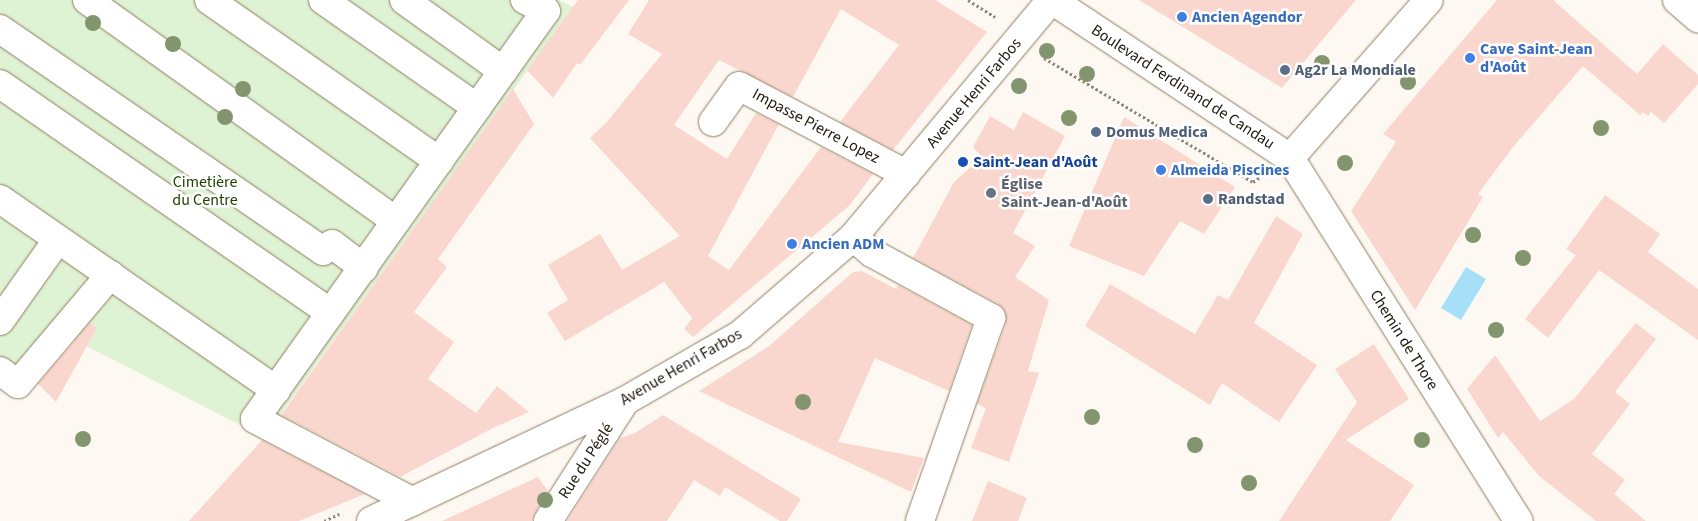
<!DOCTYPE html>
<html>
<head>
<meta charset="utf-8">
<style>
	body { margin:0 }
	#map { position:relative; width:1698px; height:521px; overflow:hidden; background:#fdf9f2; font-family:"Source Sans 3",sans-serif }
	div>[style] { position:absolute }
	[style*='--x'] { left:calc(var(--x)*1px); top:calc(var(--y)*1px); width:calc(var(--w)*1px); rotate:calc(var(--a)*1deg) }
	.green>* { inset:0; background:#def2d4 }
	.water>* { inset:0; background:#a5dff8 }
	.building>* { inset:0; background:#fad7ce }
	.path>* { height:3px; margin-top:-1.5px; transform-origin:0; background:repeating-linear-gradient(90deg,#8e887f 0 2.5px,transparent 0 5px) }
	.roads { filter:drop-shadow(0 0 1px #8f7c5f) drop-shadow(0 0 1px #8f7c5f) }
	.minor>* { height:28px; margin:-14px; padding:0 14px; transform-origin:14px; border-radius:14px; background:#fff }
	.major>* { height:28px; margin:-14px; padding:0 14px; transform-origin:14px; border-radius:14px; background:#fff }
	.trees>* { width:16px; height:16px; margin:-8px; border-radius:50%; background:#83956e }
	.dots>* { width:14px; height:14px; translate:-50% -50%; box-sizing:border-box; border:2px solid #fff; border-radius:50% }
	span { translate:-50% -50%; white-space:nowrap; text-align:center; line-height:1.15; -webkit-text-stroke:5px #fff; paint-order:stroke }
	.shop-label { font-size:16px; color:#366cbe; font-weight:700 }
	.left { translate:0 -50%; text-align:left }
	.service-label { font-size:16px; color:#4e5e75; font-weight:700 }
	.street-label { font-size:16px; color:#1f170c }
	.transit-label { font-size:16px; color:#164399; font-weight:700 }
	.park-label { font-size:16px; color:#204402 }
	.worship-label { font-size:16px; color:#5b616d; font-weight:700 }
</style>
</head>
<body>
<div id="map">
	<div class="green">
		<div style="clip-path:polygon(0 0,559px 0,573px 7px,280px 415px,325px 441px,370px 492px,73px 339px,0 381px)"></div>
	</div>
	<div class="water">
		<div style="clip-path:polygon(1466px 267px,1486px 279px,1461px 320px,1441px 308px)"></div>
	</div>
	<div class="building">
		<div style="clip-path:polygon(578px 0,629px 0,580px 65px,577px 63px,553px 98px,527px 70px)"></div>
		<div style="clip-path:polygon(649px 0,935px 0,987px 32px,893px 150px,840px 122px,899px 45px,841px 9px,793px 97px,719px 60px,674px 125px,727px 159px,756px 113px,779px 124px,708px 256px,729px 270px,821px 147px,873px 174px,850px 205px,693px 337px,684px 329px,692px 318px,664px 282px,565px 341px,547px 313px,568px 300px,548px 265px,600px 234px,622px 270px,680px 236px,590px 138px,606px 123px,662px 54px,628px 34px)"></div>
		<div style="clip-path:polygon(1139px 0,1356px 0,1282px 88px)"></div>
		<div style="clip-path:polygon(1497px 0,1553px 0,1637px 74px,1663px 44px,1698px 75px,1698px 84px,1664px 123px,1651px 112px,1648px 116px,1643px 112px,1640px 115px,1583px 66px,1513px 147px,1478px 194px,1483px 197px,1415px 310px,1351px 211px,1396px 142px,1383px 134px)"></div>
		<div style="clip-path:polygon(513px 89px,534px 124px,438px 259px,447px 267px,414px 312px,454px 342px,428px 379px,476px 413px,497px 386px,529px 412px,495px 427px,400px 477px,281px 415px)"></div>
		<div style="clip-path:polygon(1023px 112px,1065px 136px,1013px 233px,1035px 246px,1015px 277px,1049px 300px,1028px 371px,1039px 373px,1009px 462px,971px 448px,986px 408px,977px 404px,1006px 323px,1004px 310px,998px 304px,913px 258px,954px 182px,982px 157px,973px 147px,990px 116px,1014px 130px)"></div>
		<div style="clip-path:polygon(1124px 117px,1235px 187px,1204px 234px,1180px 221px,1144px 276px,1069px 246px)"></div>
		<div style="clip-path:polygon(1605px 195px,1660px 234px,1648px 252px,1698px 289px,1698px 340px,1599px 270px,1548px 338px,1525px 319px,1576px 255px,1566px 249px)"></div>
		<div style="clip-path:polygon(1276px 216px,1303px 234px,1254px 323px,1317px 365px,1279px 422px,1222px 383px,1210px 405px,1085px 326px,1110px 284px,1195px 334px,1218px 295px,1228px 300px)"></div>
		<div style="clip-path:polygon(862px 271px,896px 289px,898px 285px,972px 325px,949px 391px,875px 358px,838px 442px,924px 458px,911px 492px,699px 391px,769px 346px,853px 272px)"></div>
		<div style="clip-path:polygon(90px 323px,97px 328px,56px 402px,38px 384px)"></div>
		<div style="clip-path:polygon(1636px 323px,1656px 339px,1615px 392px,1630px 404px,1592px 454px,1625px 480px,1614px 494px,1646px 521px,1596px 521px,1539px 476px,1503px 432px,1498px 438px,1467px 389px,1495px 355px,1540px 421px,1574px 399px)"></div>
		<div style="clip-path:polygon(1374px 344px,1409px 399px,1346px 440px,1414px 485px,1390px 521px,1279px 521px,1357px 402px,1335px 369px)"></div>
		<div style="clip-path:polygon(663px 415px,801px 499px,787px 521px,780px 521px,725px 487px,720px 496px,694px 480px,667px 521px,567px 521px,620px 438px,635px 433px)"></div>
		<div style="clip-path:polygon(262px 440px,365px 494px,299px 521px,189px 521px)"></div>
		<div style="clip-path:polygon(538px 477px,548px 491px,535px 513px,532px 521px,442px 521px)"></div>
		<div style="clip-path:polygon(988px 481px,1027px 498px,1018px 521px,972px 521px)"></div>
	</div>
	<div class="path">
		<div style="--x:968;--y:0;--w:32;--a:32"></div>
		<div style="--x:1044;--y:58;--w:243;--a:30.7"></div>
		<div style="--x:1253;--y:182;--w:9;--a:-36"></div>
		<div style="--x:324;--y:521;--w:17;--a:-25"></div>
	</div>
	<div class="roads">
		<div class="minor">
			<div style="--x:87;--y:0;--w:380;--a:35.6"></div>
			<div style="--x:396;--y:221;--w:243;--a:125.5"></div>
			<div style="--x:255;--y:419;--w:178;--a:27.7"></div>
			<div style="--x:209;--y:0;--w:281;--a:35"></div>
			<div style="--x:323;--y:0;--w:188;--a:35"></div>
			<div style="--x:404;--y:0;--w:122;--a:35.6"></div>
			<div style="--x:1052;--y:0;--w:286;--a:33.6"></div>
			<div style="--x:1290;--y:158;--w:429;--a:57.8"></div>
			<div style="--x:1677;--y:0;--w:28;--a:41"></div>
			<div style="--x:0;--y:29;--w:392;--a:34.5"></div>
			<div style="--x:323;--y:251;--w:11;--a:-38"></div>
			<div style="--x:332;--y:244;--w:40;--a:37"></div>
			<div style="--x:0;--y:84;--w:402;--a:34.7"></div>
			<div style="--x:713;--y:122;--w:44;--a:-54.2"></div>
			<div style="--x:739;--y:86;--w:189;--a:27.8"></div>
			<div style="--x:1290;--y:158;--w:210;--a:-48.7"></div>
			<div style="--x:0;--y:199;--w:336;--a:34.7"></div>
			<div style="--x:396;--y:221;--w:258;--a:-54.5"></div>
			<div style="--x:546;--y:11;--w:24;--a:-152"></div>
			<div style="--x:853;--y:237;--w:25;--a:40"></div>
			<div style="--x:872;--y:253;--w:136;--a:28.6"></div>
			<div style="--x:991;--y:318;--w:215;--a:109.3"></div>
			<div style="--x:0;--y:321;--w:100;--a:-54.7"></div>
			<div style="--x:0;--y:371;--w:22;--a:36"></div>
			<div style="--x:18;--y:384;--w:143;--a:-49.8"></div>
			<div style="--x:548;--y:521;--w:143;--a:-57.3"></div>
		</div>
		<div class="major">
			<div style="--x:371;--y:521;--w:281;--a:-25.3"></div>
			<div style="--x:625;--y:401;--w:133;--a:-29.9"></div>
			<div style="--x:740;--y:335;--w:150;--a:-40.9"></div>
			<div style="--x:853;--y:237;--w:309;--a:-50.1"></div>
		</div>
	</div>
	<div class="trees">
		<div style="left:93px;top:23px"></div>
		<div style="left:173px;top:44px"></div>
		<div style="left:1047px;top:51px"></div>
		<div style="left:1322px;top:63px"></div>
		<div style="left:1087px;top:74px"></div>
		<div style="left:1408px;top:82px"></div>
		<div style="left:1019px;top:86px"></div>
		<div style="left:243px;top:89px"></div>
		<div style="left:225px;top:117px"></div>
		<div style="left:1069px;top:118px"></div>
		<div style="left:1601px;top:128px"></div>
		<div style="left:1345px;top:163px"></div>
		<div style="left:1473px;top:235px"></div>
		<div style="left:1523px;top:258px"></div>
		<div style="left:1496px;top:330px"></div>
		<div style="left:803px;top:402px"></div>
		<div style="left:1092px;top:417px"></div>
		<div style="left:83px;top:439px"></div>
		<div style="left:1422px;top:440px"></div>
		<div style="left:1195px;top:445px"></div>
		<div style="left:1249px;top:483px"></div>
		<div style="left:545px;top:500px"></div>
	</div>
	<div class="dots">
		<div style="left:1182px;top:17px;background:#3f7fe0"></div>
		<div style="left:1470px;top:58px;background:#3f7fe0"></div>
		<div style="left:1285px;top:70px;background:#5c6f8a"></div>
		<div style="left:1096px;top:132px;background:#5c6f8a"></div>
		<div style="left:963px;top:162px;background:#1a4fb4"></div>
		<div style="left:1161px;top:170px;background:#3f7fe0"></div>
		<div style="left:991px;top:193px;background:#6b7280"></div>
		<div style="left:1208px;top:199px;background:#5c6f8a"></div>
		<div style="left:792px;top:244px;background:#3f7fe0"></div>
	</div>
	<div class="shop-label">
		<span class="left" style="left:1192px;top:17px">Ancien Agendor</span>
		<span class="left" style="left:1480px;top:58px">Cave Saint-Jean<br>d'Août</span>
		<span class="left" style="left:1171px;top:170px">Almeida Piscines</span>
		<span class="left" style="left:802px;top:244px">Ancien ADM</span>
	</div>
	<div class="service-label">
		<span class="left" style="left:1295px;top:70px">Ag2r La Mondiale</span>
		<span class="left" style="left:1106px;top:132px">Domus Medica</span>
		<span class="left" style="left:1218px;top:199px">Randstad</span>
	</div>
	<div class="street-label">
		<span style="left:1183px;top:87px;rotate:33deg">Boulevard Ferdinand de Candau</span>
		<span style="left:974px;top:93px;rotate:-50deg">Avenue Henri Farbos</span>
		<span style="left:816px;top:126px;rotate:28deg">Impasse Pierre Lopez</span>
		<span style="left:1404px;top:340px;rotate:58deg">Chemin de Thore</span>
		<span style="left:681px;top:367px;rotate:-30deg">Avenue Henri Farbos</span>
		<span style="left:586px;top:461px;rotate:-57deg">Rue du Péglé</span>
	</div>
	<div class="transit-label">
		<span class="left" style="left:973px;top:162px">Saint-Jean d'Août</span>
	</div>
	<div class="park-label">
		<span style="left:205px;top:191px">Cimetière<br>du Centre</span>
	</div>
	<div class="worship-label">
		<span class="left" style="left:1001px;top:193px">Église<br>Saint-Jean-d'Août</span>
	</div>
</div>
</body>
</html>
